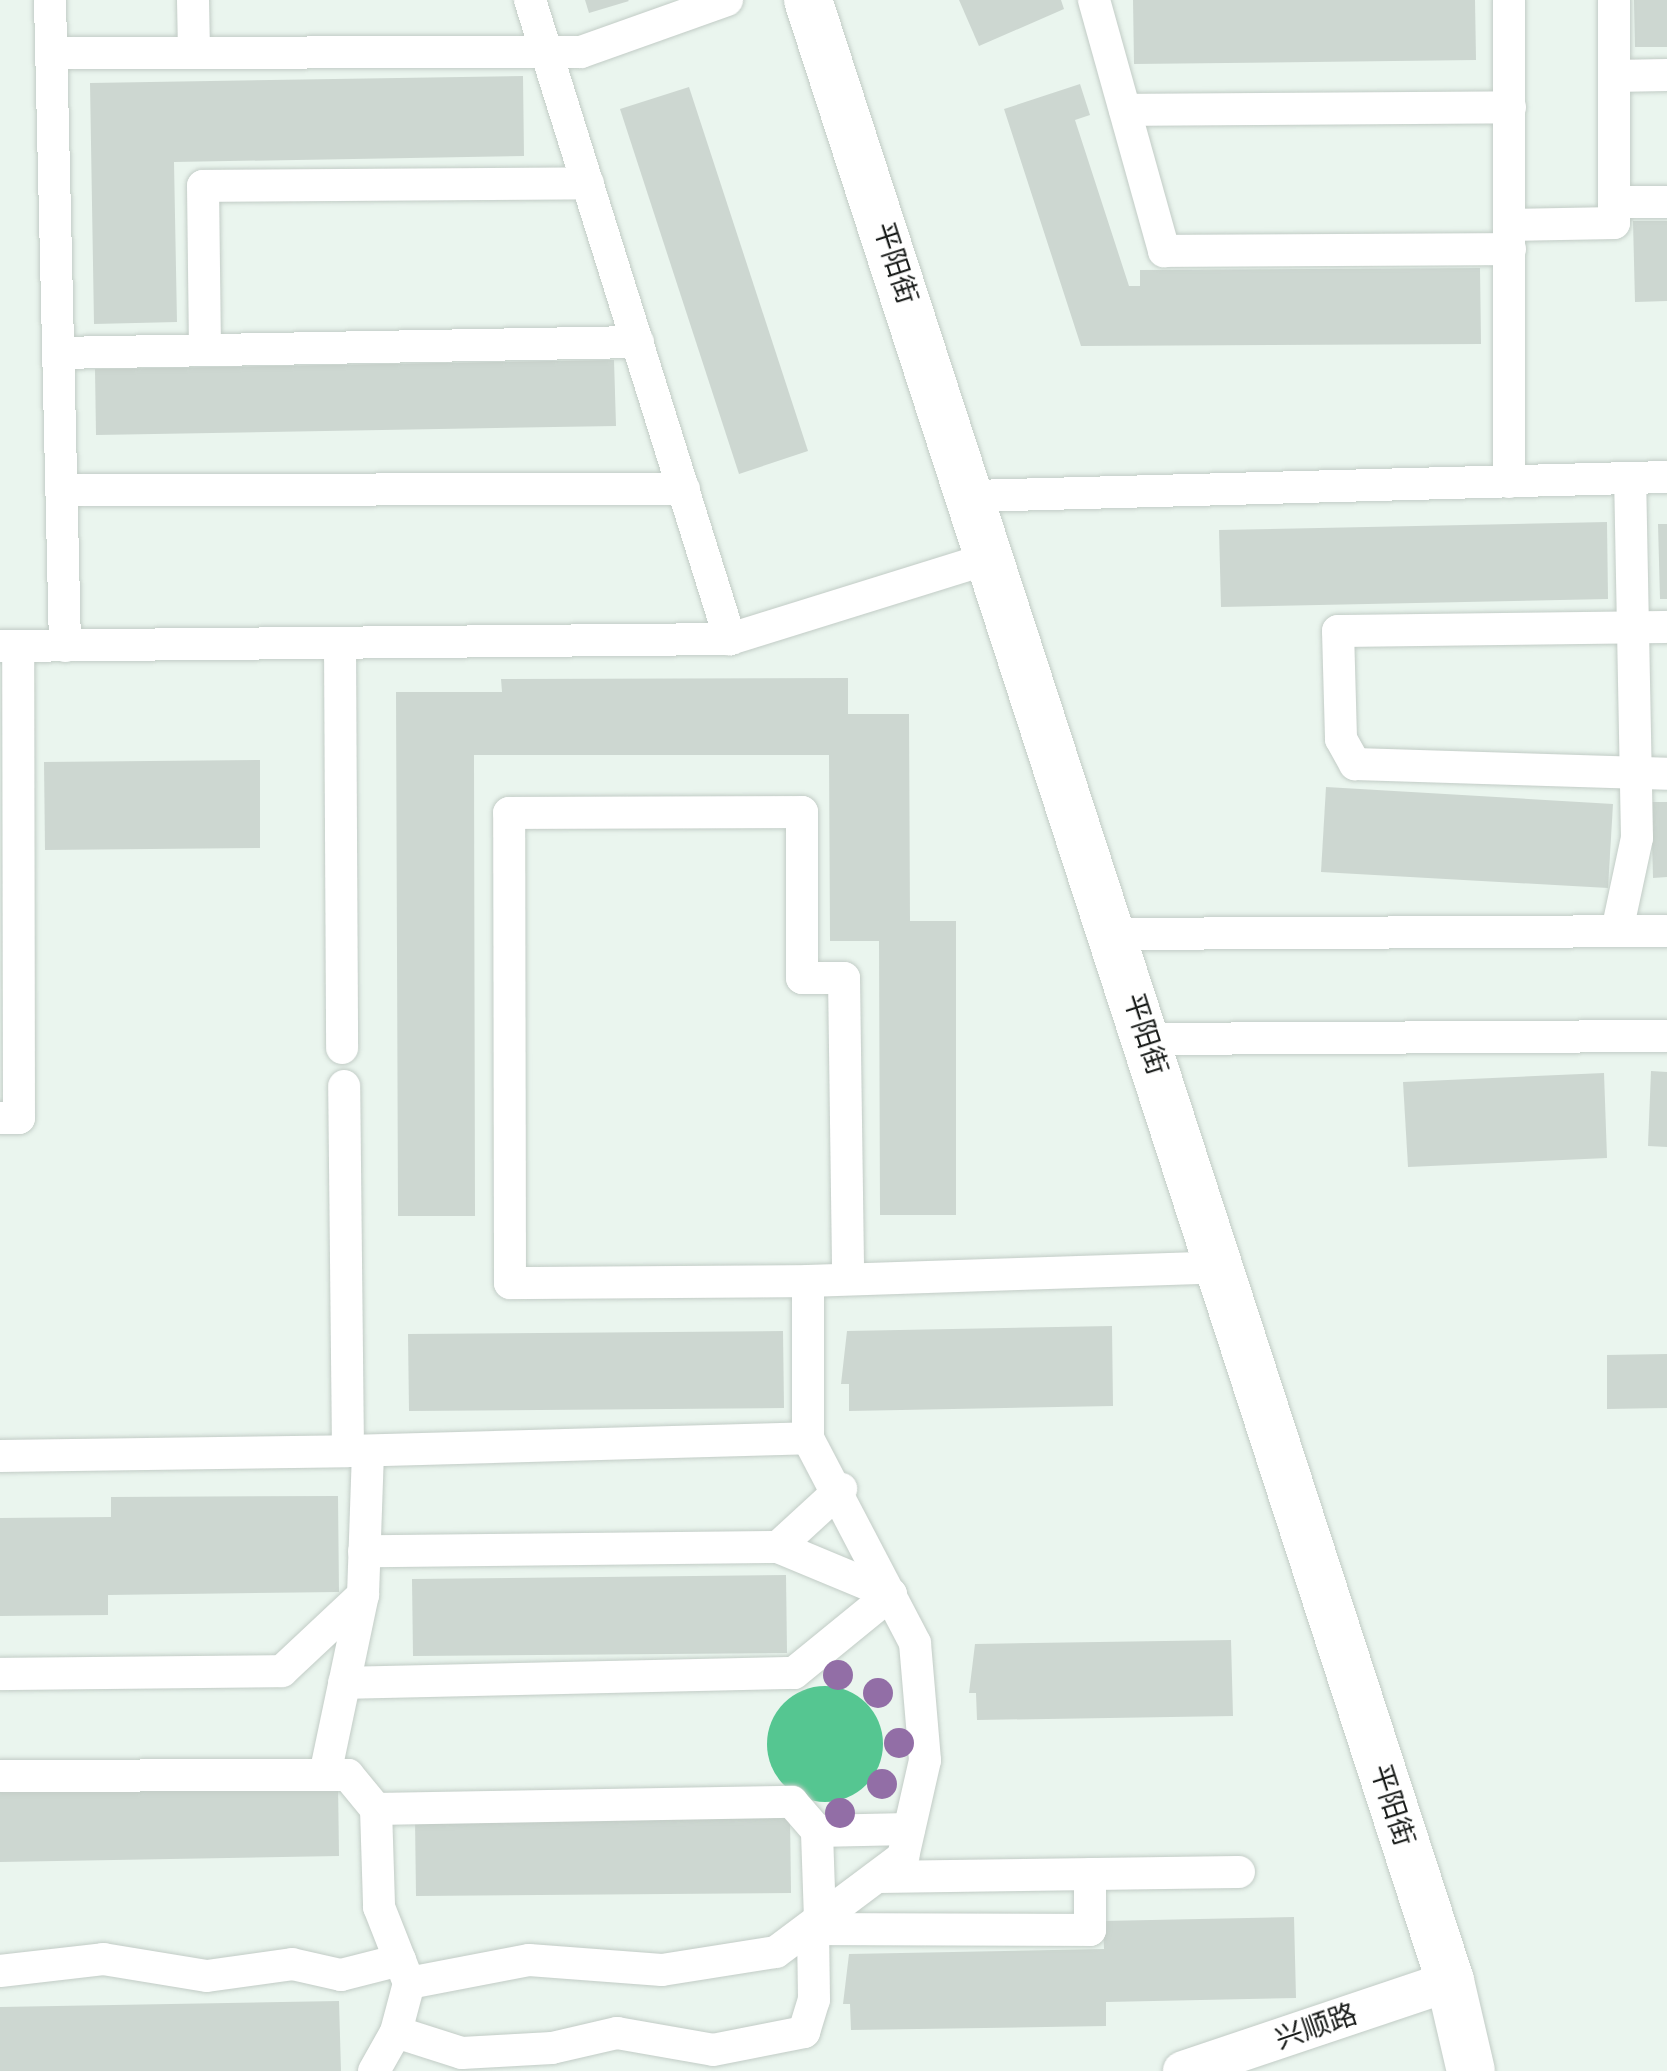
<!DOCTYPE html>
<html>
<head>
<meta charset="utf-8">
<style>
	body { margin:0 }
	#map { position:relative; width:1667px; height:2071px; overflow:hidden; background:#eaf5ee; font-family:Ubuntu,"Noto Sans SC",sans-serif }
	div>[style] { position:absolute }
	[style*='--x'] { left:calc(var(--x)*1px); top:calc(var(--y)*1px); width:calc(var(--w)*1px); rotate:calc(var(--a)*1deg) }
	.water>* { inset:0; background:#55c691 }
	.round { border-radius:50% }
	.building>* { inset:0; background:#cdd7d1 }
	.roads { filter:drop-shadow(0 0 2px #c2ccc6) drop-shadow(0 0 2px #c2ccc6) }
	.minor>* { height:32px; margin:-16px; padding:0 16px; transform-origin:16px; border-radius:16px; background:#fff }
	.tertiary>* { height:40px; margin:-20px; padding:0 20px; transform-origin:20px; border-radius:20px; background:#fff }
	.secondary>* { height:48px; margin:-24px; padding:0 24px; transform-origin:24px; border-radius:24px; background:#fff }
	.trees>* { width:30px; height:30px; margin:-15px; border-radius:50%; background:#926ea6 }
	span { translate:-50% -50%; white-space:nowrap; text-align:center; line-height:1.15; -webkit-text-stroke:8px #fff; paint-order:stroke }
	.street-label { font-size:28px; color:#191c1a }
</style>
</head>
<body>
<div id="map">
	<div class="water">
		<div class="round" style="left:767px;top:1686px;width:116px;height:116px"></div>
	</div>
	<div class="building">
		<div style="clip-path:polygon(585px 0,628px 0,629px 1px,589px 13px)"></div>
		<div style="clip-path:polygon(959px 0,1061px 0,1064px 9px,979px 46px)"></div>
		<div style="clip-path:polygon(1133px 0,1475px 0,1476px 60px,1134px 64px)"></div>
		<div style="clip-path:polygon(1634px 0,1667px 0,1667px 47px,1635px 47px)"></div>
		<div style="clip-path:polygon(523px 76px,524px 156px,174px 162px,177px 322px,94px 324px,90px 83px)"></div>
		<div style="clip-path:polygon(1080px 84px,1090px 115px,1075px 120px,1129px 286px,1140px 286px,1140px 270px,1480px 268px,1481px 344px,1081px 346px,1004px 109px)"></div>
		<div style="clip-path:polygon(689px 87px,808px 451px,739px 474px,620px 109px)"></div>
		<div style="clip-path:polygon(1633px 221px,1667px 221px,1667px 301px,1635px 302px)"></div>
		<div style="clip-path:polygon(614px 360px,616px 426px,96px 435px,95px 369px)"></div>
		<div style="clip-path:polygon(1607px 522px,1608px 599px,1221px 607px,1219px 530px)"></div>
		<div style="clip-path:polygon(1658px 524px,1667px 524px,1667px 599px,1660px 599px)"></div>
		<div style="clip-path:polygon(848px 678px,848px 714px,909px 714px,910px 921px,956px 921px,956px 1215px,880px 1215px,879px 941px,830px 941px,829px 755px,474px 755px,475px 1216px,398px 1216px,396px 692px,502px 692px,501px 679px)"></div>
		<div style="clip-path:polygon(260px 760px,260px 848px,45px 850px,44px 762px)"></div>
		<div style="clip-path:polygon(1326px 787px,1613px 804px,1608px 888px,1321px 872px)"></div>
		<div style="clip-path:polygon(1651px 802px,1667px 802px,1667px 877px,1653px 878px)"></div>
		<div style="clip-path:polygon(1651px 1071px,1667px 1072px,1667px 1147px,1648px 1146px)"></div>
		<div style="clip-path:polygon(1604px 1073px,1607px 1158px,1408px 1167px,1403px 1082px)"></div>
		<div style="clip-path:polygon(1112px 1326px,1113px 1406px,849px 1411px,849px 1384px,841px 1384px,847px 1331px)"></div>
		<div style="clip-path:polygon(783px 1331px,784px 1408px,409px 1411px,408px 1334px)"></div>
		<div style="clip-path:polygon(1667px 1354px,1667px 1408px,1607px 1409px,1607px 1355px)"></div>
		<div style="clip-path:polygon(338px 1496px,339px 1592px,108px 1595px,108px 1615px,0 1616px,0 1518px,111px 1517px,111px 1497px)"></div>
		<div style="clip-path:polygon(786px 1575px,787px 1653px,413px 1656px,412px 1579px)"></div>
		<div style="clip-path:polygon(1231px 1640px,1233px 1716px,977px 1720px,976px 1693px,969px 1693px,975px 1644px)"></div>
		<div style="clip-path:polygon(338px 1782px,339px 1856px,0 1862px,0 1788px)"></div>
		<div style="clip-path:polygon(790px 1816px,791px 1893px,416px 1896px,415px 1819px)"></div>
		<div style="clip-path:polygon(1294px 1917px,1296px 1998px,1106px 2002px,1106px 2026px,851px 2030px,850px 2004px,843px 2004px,849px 1954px,1104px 1949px,1103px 1921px)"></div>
		<div style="clip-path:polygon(339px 2001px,341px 2071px,0 2071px,0 2007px)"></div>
	</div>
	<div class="roads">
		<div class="minor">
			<div style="--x:50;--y:0;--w:646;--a:88.67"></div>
			<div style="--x:193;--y:0;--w:52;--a:88.9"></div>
			<div style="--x:530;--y:0;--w:670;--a:72.62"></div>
			<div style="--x:1094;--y:0;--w:261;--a:74.4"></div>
			<div style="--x:1164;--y:251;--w:346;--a:-0.3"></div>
			<div style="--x:51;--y:53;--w:530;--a:-0.11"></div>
			<div style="--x:581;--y:52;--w:155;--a:-19.6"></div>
			<div style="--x:1614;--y:76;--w:53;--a:-1.1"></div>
			<div style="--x:1125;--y:110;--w:385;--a:-0.4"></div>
			<div style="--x:1614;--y:202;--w:53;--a:0"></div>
			<div style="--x:1510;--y:225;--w:104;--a:-1.1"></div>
			<div style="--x:1614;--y:223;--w:223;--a:-90"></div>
			<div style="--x:205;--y:350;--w:164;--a:-90.7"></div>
			<div style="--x:203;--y:186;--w:385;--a:-0.4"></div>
			<div style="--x:58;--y:353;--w:580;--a:-1.09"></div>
			<div style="--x:1509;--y:482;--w:482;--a:-90"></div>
			<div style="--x:61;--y:490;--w:623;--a:-0.09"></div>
			<div style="--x:973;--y:496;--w:694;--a:-1.57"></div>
			<div style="--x:1667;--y:627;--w:329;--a:179.3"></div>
			<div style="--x:1338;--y:631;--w:108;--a:88.4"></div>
			<div style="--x:1341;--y:739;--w:29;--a:61"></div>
			<div style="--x:1355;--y:764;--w:312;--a:1.8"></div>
			<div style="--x:340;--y:643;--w:405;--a:89.7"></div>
			<div style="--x:0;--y:646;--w:730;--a:-0.55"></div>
			<div style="--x:730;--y:639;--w:275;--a:-17.3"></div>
			<div style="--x:1617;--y:931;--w:95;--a:-77.9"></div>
			<div style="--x:1637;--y:838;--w:360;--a:-91.1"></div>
			<div style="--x:1113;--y:934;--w:554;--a:-0.31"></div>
			<div style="--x:1147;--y:1039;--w:520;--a:-0.33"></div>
			<div style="--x:0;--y:1118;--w:19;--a:0"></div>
			<div style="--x:19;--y:1118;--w:472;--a:-90.1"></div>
			<div style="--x:808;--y:1281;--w:298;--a:179.6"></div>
			<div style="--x:510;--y:1283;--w:470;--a:-90.1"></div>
			<div style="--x:509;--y:813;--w:293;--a:-0.2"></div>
			<div style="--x:802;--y:812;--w:166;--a:90"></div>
			<div style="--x:802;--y:978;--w:42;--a:0"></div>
			<div style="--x:844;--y:978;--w:300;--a:89.2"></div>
			<div style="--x:348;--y:1451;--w:460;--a:-1.6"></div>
			<div style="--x:0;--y:1456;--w:348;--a:-0.8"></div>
			<div style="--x:348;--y:1451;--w:365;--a:-90.6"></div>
			<div style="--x:778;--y:1547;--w:86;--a:-42.6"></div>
			<div style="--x:0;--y:1674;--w:282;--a:-0.6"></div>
			<div style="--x:282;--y:1671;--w:111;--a:-43.2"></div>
			<div style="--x:363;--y:1595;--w:144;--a:-88"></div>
			<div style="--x:344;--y:1683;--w:450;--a:-1.3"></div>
			<div style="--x:794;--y:1673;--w:125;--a:-39.2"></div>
			<div style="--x:891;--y:1594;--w:122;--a:-157.4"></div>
			<div style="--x:778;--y:1547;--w:414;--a:179.4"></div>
			<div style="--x:326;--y:1770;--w:179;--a:-78.1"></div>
			<div style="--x:0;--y:1776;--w:348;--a:-0.2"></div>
			<div style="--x:348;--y:1775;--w:44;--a:50.5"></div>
			<div style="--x:376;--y:1809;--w:98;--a:88.2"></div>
			<div style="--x:379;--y:1907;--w:82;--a:68.5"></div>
			<div style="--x:409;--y:1983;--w:122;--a:-10.9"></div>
			<div style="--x:529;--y:1960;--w:133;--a:4.3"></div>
			<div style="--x:662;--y:1970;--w:115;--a:-9"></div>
			<div style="--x:776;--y:1952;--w:159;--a:-36.8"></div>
			<div style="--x:903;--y:1857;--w:99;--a:-77.2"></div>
			<div style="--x:925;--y:1760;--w:117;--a:-94.9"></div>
			<div style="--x:915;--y:1643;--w:231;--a:-117.6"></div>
			<div style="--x:808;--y:1438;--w:157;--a:-90"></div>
			<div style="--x:808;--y:1281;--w:413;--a:-1.9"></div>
			<div style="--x:376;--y:1809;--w:416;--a:-1"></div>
			<div style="--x:792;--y:1802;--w:38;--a:49"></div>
			<div style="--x:877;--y:1877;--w:362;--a:-0.8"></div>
			<div style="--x:820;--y:1919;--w:88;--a:-92"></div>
			<div style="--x:817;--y:1831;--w:92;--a:-1.2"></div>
			<div style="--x:0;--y:1971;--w:104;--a:-6.6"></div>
			<div style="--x:103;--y:1959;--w:105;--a:9.3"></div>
			<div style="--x:207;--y:1976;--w:86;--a:-8"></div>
			<div style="--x:292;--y:1964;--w:50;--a:12.7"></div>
			<div style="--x:341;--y:1975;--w:61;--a:-14.3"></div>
			<div style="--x:409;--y:1983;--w:51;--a:104.9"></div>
			<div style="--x:396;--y:2032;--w:69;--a:17.7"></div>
			<div style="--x:462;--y:2053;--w:90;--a:-3.2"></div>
			<div style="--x:552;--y:2048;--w:67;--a:-13"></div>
			<div style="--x:617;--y:2033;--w:97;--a:10"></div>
			<div style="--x:713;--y:2050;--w:93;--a:-11.2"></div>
			<div style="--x:804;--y:2032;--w:34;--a:-73"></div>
			<div style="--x:814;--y:2000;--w:71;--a:-90.8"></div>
			<div style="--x:813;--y:1929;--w:277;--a:0.2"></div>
			<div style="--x:1090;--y:1930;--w:56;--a:-90"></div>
			<div style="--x:374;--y:2071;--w:45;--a:-60.6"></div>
		</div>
		<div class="tertiary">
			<div style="--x:1183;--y:2071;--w:282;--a:-18.6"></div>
		</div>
		<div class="secondary">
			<div style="--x:808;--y:0;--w:2082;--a:72.04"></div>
			<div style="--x:1450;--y:1981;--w:92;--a:76.9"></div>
		</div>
	</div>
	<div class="trees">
		<div style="left:838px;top:1675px"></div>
		<div style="left:878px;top:1693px"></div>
		<div style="left:899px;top:1743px"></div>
		<div style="left:882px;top:1784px"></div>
		<div style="left:840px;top:1813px"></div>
	</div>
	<div class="street-label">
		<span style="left:896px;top:263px;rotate:72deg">平阳街</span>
		<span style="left:1146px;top:1034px;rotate:72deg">平阳街</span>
		<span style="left:1393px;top:1805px;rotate:72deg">平阳街</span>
		<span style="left:1316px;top:2026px;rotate:-19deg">兴顺路</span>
	</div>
</div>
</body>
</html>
